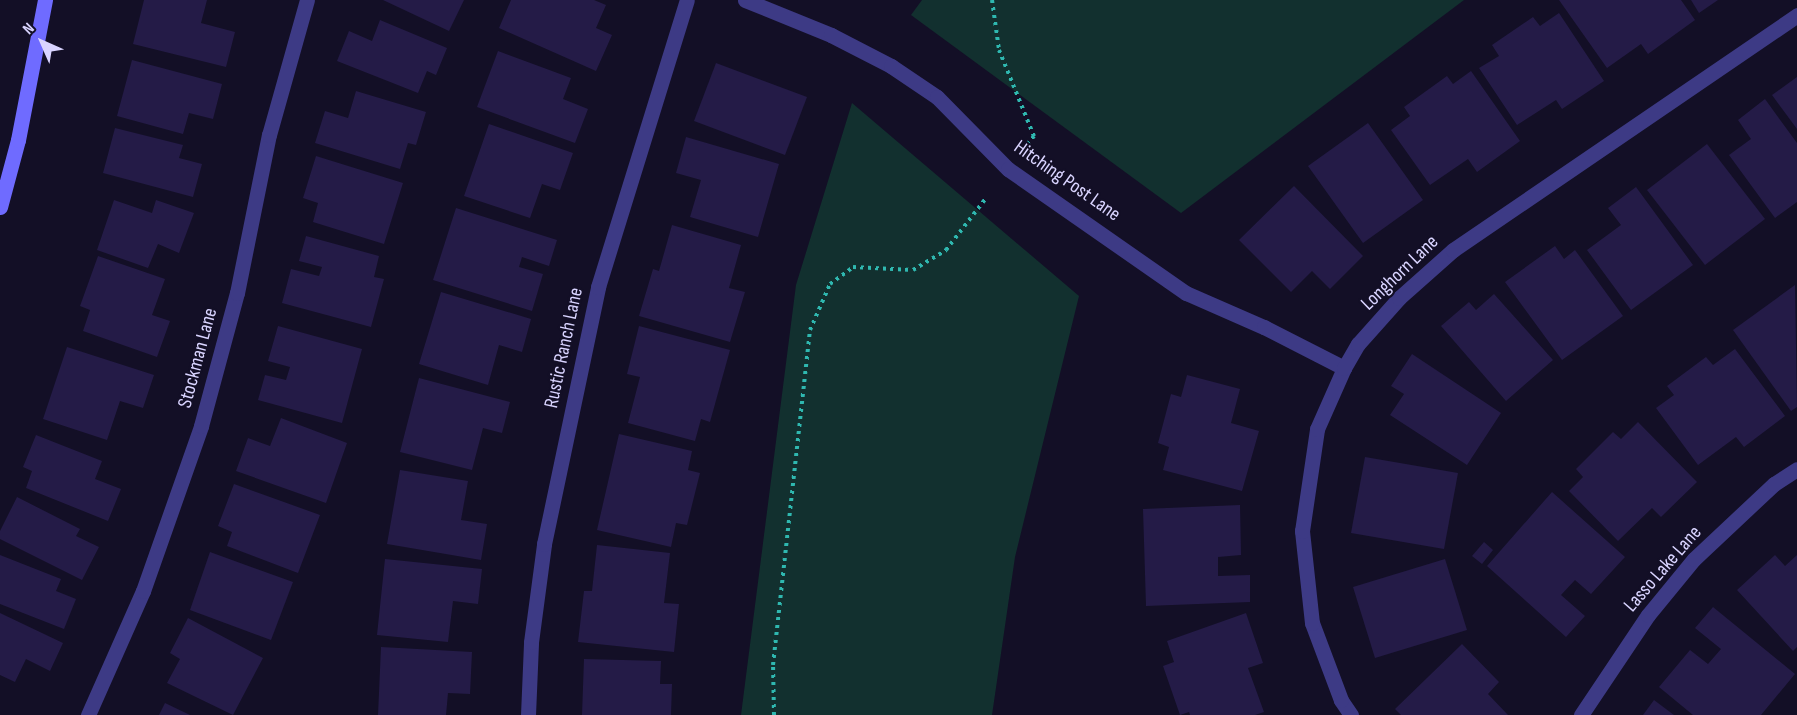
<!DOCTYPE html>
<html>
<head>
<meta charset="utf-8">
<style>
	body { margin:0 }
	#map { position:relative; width:1797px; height:715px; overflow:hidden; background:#130f26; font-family:"Sofia Sans Condensed",sans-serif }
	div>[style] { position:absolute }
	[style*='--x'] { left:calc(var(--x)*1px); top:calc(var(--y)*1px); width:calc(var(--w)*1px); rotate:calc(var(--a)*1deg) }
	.green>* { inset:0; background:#12302f }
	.building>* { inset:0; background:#241b47 }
	.path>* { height:4px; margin-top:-2px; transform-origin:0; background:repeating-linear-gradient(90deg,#2fb8b0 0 3px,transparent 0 7.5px) }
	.minor>* { height:15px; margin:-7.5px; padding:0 7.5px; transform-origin:7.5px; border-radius:7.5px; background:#3d3a85 }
	.secondary>* { height:15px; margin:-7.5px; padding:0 7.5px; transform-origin:7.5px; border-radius:7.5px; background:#6f6bff }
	span { translate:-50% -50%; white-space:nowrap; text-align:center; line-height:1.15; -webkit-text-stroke:4.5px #130f26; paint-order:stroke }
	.street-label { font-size:20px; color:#d9d4ff }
	.north { position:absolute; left:12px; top:12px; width:60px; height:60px; -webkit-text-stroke:4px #130f26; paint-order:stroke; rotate:315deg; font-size:16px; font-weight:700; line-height:24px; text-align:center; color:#d9d4ff }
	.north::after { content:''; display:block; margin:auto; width:21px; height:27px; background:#d9d4ff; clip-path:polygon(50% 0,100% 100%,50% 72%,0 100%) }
</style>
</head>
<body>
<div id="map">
	<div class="green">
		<div style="clip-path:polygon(922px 0,1464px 0,1181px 213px,911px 15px)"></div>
		<div style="clip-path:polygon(852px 103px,1079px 296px,1015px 557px,992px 715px,741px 715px,796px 285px)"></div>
	</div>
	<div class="building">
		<div style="clip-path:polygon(144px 0,207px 0,201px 23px,235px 32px,226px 67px,133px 44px)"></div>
		<div style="clip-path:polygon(383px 0,464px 0,449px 31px)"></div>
		<div style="clip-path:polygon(511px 0,594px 0,606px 5px,596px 28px,612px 35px,596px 71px,499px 28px)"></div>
		<div style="clip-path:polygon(1559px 0,1681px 0,1695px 20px,1648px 54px,1641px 44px,1607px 68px)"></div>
		<div style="clip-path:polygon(1691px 0,1718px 0,1699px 13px)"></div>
		<div style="clip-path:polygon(1559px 13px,1604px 81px,1562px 109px,1556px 100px,1517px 125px,1479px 68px,1499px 56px,1492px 45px,1533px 17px,1540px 26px)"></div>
		<div style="clip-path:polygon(380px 20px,447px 48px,436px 75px,427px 71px,418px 93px,337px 61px,349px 31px,372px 41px)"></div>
		<div style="clip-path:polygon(498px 51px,571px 78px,563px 99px,588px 109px,575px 143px,477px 107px)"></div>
		<div style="clip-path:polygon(132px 60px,222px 84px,213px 119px,189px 113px,183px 134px,117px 116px)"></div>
		<div style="clip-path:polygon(716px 63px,807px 97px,785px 155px,694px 121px)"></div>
		<div style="clip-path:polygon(1471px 71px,1520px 141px,1477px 172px,1468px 159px,1430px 185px,1391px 130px,1410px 116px,1404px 107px,1447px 76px,1453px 84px)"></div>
		<div style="clip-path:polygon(1797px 77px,1797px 129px,1772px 95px)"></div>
		<div style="clip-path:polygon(356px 91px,426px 112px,416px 145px,408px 143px,400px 169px,315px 143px,325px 111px,348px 118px)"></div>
		<div style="clip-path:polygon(1765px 99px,1797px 143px,1797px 202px,1775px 218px,1729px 155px,1751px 139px,1738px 120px)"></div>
		<div style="clip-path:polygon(1368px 123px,1423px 200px,1363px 243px,1308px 166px)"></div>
		<div style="clip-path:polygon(489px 124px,573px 153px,560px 190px,542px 184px,530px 218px,464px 196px)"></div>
		<div style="clip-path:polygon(115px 128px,183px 145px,179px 158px,202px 164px,193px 197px,103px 173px)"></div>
		<div style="clip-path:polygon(686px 137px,779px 164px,758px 237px,690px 217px,701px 180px,676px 173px)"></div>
		<div style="clip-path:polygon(1707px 144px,1765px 219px,1705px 265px,1647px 190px)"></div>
		<div style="clip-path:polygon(316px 156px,403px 183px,384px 244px,313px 222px,318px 203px,303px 198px)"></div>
		<div style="clip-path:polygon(1294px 186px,1363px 256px,1330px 289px,1312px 271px,1291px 292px,1239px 240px)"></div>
		<div style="clip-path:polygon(1636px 187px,1693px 265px,1631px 310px,1587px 250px,1621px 225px,1608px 208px)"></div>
		<div style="clip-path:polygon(114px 200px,152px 213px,156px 200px,194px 213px,179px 253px,158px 244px,148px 268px,97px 250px)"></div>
		<div style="clip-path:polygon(456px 208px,557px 240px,549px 266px,522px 257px,519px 267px,543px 274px,532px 311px,433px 280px)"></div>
		<div style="clip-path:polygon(672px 225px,741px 245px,729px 288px,745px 292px,730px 342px,639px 316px,653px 269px,659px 271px)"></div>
		<div style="clip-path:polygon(306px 236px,379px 256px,374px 277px,384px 279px,371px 327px,282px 303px,291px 269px,319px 276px,322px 267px,299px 261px)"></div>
		<div style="clip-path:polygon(1555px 246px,1564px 259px,1575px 250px,1623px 316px,1562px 360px,1505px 282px)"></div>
		<div style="clip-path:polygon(98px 256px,165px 279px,152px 315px,170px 321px,157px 357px,83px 331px,90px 310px,80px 306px)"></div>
		<div style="clip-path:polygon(1795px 285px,1797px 407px,1791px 411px,1733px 330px)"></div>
		<div style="clip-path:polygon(441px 292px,531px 319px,522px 352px,499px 345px,488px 385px,419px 364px)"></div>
		<div style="clip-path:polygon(1494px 294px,1553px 360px,1506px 401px,1441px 326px,1469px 302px,1476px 310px)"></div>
		<div style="clip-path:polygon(278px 326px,362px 349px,342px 423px,258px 400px,265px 375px,286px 380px,290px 367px,268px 361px)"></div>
		<div style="clip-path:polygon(639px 326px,730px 350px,710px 422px,701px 419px,695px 441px,628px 423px,640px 377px,627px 374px)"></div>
		<div style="clip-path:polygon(67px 347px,154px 375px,143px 408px,120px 401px,107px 440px,43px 419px)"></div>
		<div style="clip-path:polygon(1735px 349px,1785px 416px,1744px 447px,1736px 437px,1698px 465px,1656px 408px,1674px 395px,1667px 386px,1706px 357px,1713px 365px)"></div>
		<div style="clip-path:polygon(1412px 354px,1501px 413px,1467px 465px,1390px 415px,1404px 394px,1391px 386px)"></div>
		<div style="clip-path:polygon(1187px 375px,1240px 389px,1231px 423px,1259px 431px,1242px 491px,1163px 470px,1169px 447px,1158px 443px,1171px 394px,1181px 397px)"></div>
		<div style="clip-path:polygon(419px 378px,510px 402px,502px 433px,483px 428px,472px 470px,400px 452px)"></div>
		<div style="clip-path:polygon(281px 418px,347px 443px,326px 503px,236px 471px,248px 438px,270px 446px)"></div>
		<div style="clip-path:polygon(1638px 422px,1697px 482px,1661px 517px,1652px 508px,1618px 541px,1569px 491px,1583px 477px,1576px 469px,1613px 432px,1621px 439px)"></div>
		<div style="clip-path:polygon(619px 434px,692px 451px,688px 470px,700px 473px,687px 525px,676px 523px,671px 547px,597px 530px)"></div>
		<div style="clip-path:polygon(36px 435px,102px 461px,95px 479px,121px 489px,108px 521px,26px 488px,32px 471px,23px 467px)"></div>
		<div style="clip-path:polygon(1365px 457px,1458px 473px,1444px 549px,1351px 533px)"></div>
		<div style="clip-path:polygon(400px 470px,468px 481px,461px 520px,487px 524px,481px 560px,387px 544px)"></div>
		<div style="clip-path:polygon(234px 484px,320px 515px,298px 573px,227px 546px,232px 532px,218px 526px)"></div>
		<div style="clip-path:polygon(1552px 492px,1625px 557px,1591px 594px,1575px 580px,1561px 595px,1585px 616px,1566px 637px,1487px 566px)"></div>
		<div style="clip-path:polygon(17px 497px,80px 529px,76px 536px,99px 547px,82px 580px,0 539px,0 531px)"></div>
		<div style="clip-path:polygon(1240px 505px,1241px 555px,1218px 557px,1218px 576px,1250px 575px,1250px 602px,1146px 606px,1143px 509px)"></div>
		<div style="clip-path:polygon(1484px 542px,1493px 550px,1482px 564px,1472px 556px)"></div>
		<div style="clip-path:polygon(597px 545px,670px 553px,664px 603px,679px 604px,674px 652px,578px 642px,584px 591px,592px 591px)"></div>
		<div style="clip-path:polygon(210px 552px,293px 582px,271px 640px,190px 610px)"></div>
		<div style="clip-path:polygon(0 555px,61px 579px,56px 591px,76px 599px,64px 629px,0 604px)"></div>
		<div style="clip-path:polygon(1775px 555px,1785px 566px,1797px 555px,1797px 647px,1793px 651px,1737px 590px)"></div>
		<div style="clip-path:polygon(385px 559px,482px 569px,478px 604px,453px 601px,448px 642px,377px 635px)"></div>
		<div style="clip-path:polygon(1445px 559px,1467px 630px,1375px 658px,1353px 587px)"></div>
		<div style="clip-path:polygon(1713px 607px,1795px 674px,1761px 715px,1693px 715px,1659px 687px,1690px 650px,1708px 664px,1721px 649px,1695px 628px)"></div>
		<div style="clip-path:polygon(0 613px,63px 643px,50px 671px,26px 659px,15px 682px,0 675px)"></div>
		<div style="clip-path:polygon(1246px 613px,1263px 663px,1248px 668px,1264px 712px,1255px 715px,1190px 715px,1189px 712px,1180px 715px,1163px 666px,1174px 662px,1167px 641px)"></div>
		<div style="clip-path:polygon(188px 618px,263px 658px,233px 715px,167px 683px,180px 659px,170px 653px)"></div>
		<div style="clip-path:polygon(1462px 644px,1499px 682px,1488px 694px,1508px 715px,1401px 715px,1395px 709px)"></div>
		<div style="clip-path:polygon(381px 647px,472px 652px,470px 694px,448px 693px,446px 715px,378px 715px)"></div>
		<div style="clip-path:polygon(584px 659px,661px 661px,660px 684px,672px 684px,671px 715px,582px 715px)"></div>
		<div style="clip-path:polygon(1654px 700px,1674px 715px,1643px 715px)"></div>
		<div style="clip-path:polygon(165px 703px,190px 715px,159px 715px)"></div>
	</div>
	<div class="path">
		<div style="--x:992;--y:0;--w:50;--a:82"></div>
		<div style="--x:999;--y:50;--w:93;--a:67.9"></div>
		<div style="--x:1034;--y:136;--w:19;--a:129"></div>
		<div style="--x:774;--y:715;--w:50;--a:-91.1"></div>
		<div style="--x:773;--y:665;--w:337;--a:-83.7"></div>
		<div style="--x:810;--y:330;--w:50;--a:-66.5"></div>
		<div style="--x:830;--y:284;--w:29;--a:-36"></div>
		<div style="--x:853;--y:267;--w:60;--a:2.9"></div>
		<div style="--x:913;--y:270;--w:39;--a:-31"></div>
		<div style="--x:946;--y:250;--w:66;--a:-52.4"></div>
	</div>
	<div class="minor">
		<div style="--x:745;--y:0;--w:93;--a:22.1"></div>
		<div style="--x:831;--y:35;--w:68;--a:27.3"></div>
		<div style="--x:891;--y:66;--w:55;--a:34"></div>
		<div style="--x:937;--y:97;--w:101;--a:45.4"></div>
		<div style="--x:1008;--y:169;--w:217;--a:34.9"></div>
		<div style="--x:1186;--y:293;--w:85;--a:23.6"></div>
		<div style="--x:1264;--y:327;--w:90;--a:27.1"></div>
		<div style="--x:88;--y:715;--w:136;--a:-66.1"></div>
		<div style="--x:143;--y:591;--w:175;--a:-70.6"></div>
		<div style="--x:201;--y:426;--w:138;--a:-74.9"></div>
		<div style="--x:237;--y:293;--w:161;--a:-78.6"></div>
		<div style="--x:269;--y:135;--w:140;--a:-74.3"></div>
		<div style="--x:528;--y:715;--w:73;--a:-87.6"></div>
		<div style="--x:531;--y:642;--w:99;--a:-82.4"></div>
		<div style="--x:544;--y:544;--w:263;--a:-78.1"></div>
		<div style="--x:598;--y:287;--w:300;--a:-72.8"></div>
		<div style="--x:1351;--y:715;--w:18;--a:-124"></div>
		<div style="--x:1341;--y:700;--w:82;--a:-110.6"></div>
		<div style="--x:1312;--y:623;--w:93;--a:-96.2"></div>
		<div style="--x:1302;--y:531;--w:103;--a:-81.6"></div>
		<div style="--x:1317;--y:429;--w:67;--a:-66.1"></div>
		<div style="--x:1344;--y:368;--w:28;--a:-60"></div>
		<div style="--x:1358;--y:344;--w:62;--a:-48.3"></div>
		<div style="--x:1399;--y:298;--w:72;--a:-41.6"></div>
		<div style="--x:1453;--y:250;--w:417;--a:-34.3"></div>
		<div style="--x:1581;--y:715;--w:120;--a:-56.2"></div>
		<div style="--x:1648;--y:615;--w:72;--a:-50.6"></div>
		<div style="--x:1694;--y:559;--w:110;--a:-43.2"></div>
		<div style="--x:1774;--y:484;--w:27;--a:-33"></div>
	</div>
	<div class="secondary">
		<div style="--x:0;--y:207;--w:69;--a:-75"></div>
		<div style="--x:18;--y:140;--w:143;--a:-79.1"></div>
	</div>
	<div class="street-label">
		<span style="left:1067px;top:181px;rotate:35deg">Hitching Post Lane</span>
		<span style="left:1400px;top:273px;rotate:-44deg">Longhorn Lane</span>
		<span style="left:564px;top:348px;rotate:-78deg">Rustic Ranch Lane</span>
		<span style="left:198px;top:358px;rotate:-75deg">Stockman Lane</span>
		<span style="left:1663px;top:569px;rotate:-49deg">Lasso Lake Lane</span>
	</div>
	<div class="north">N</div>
</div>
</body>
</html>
